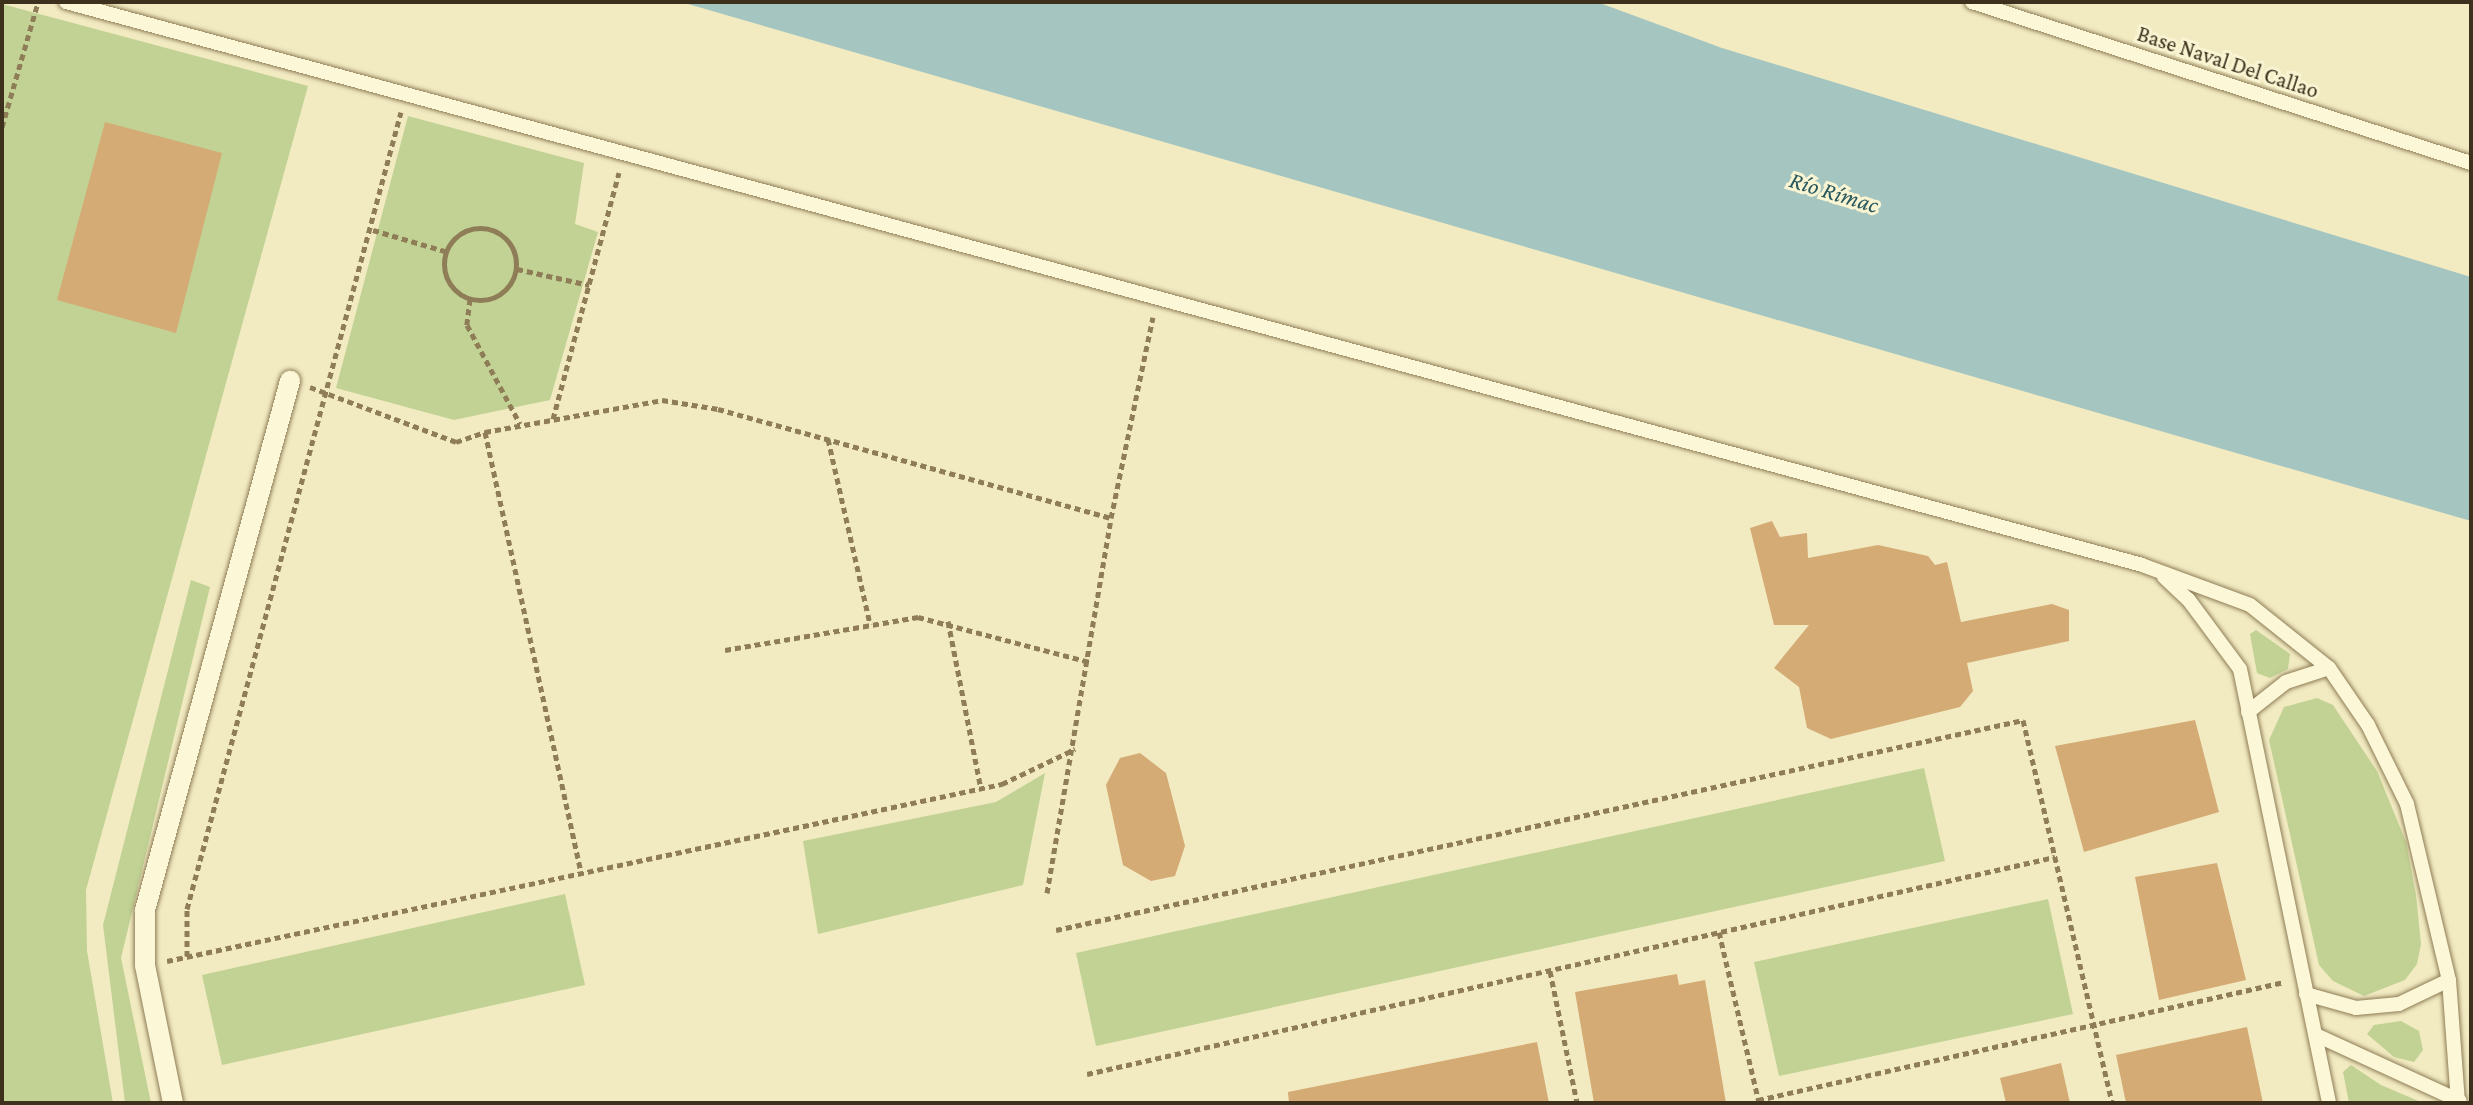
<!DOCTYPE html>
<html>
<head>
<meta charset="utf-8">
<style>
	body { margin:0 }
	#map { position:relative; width:2473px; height:1105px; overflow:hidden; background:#f2ebc2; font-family:"Crimson Pro",serif }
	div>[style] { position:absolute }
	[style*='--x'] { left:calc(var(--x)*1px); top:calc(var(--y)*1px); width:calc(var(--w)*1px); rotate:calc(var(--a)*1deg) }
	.green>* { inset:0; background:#c1d294 }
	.water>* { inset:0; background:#a5c5c0 }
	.building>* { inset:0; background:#d4ab74 }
	.path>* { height:5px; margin-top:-2.5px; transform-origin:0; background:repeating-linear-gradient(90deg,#8e7d57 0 6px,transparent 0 10px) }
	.path>.ring { margin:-2.5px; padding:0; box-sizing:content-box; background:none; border:5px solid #8e7d57; border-radius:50% }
	.roads { filter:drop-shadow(0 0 2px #8e7d57) drop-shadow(0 0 2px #8e7d57) }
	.service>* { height:14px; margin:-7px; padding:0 7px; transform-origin:7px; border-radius:7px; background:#fcf7d6 }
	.pedestrian>* { height:20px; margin:-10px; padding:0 10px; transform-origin:10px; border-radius:10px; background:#fcf7d6 }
	span { translate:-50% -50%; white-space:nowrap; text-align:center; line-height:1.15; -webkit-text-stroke:6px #f9f4d2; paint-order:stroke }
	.street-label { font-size:22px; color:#3d311d }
	.water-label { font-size:24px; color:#2a595e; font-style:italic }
	.frame { position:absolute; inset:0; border:4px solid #3d311d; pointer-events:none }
</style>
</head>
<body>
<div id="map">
	<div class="green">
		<div style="clip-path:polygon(2px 4px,308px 86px,86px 890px,87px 951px,113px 1103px,2px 1103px)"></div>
		<div style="clip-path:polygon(408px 116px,584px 163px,575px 224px,598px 232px,550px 400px,454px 420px,336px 388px)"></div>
		<div style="clip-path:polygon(191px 580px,210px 587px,121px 958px,151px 1103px,125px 1103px,103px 925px)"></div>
		<div style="clip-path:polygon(2256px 630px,2290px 654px,2288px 669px,2270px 678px,2257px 673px,2250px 634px)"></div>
		<div style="clip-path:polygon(2317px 698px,2333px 705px,2377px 771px,2406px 842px,2416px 895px,2421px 944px,2417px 964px,2405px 980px,2364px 996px,2333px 981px,2319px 965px,2269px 740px,2284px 707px)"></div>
		<div style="clip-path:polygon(1924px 768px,1945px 861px,1096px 1046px,1076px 953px)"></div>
		<div style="clip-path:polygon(1045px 773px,1023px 885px,818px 934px,803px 841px,996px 802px)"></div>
		<div style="clip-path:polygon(565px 894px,585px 985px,222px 1065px,202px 975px)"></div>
		<div style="clip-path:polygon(2048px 899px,2073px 1014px,1779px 1076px,1754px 962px)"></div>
		<div style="clip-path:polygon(2401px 1021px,2419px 1031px,2423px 1050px,2414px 1062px,2394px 1057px,2367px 1034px,2374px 1025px)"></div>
		<div style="clip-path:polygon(2351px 1065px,2381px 1085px,2423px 1103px,2349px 1103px,2343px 1072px)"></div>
	</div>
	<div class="water">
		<div style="clip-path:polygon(681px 2px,1597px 2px,1722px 48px,2471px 277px,2471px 521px)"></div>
	</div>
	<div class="building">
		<div style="clip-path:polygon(105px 122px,222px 153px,176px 333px,57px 300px)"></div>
		<div style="clip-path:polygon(1772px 521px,1780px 537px,1807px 533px,1808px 558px,1878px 545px,1928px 556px,1935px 565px,1947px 562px,1961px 622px,2052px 604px,2069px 610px,2069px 641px,1967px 663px,1973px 691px,1960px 707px,1831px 739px,1807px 728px,1799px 687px,1774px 668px,1809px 625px,1774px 625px,1750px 528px)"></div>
		<div style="clip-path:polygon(2195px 720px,2219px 812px,2084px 852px,2055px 746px)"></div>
		<div style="clip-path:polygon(1140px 753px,1166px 773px,1185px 846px,1175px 876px,1151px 881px,1123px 865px,1106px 785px,1120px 758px)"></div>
		<div style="clip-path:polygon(2217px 863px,2246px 980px,2159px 1000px,2135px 877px)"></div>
		<div style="clip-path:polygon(1677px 974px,1679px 985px,1705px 980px,1726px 1103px,1594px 1103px,1575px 992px)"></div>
		<div style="clip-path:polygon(2247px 1027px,2263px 1103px,2126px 1103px,2116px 1055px)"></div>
		<div style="clip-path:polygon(1537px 1042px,1549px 1103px,1289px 1103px,1288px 1092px)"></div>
		<div style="clip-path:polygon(2061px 1063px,2070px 1103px,2006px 1103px,2000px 1078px)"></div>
	</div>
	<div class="path">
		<div style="--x:2;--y:127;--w:130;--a:-73.9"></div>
		<div class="ring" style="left:444px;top:228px;width:67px;height:67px"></div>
		<div style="--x:373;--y:230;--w:75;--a:16.3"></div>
		<div style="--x:517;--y:269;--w:74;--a:12.5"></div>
		<div style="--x:470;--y:299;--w:26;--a:97"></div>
		<div style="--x:467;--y:325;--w:112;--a:61.8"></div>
		<div style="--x:310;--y:387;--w:156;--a:20.6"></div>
		<div style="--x:456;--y:442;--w:31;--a:-19"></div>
		<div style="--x:485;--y:432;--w:180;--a:-10.2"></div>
		<div style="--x:662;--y:400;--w:57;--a:9.1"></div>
		<div style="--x:718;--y:409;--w:408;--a:15.5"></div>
		<div style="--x:553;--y:419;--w:255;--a:-75"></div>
		<div style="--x:485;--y:432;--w:451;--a:77.7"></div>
		<div style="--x:828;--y:439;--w:190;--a:77.2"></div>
		<div style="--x:948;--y:621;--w:171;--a:78.9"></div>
		<div style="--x:725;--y:650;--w:196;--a:-9.7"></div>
		<div style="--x:918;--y:617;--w:177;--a:14.7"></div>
		<div style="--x:1047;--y:893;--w:380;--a:-80.3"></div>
		<div style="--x:1111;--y:518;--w:205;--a:-78.2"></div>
		<div style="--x:1056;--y:930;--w:990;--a:-12.25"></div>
		<div style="--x:2023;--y:720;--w:393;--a:76.9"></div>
		<div style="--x:1719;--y:932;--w:176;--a:76.8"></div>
		<div style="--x:187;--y:956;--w:47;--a:-90"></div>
		<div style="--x:187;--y:909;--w:825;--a:-74.97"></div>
		<div style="--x:167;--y:961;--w:854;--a:-11.97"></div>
		<div style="--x:1002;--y:784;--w:81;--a:-25.6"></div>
		<div style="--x:1550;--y:971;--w:135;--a:78.4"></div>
		<div style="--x:1087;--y:1074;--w:992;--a:-12.64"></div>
		<div style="--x:1758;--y:1100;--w:539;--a:-12.64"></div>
	</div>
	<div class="roads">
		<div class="service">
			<div style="--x:66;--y:2;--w:2151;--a:15.17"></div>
			<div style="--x:2142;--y:565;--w:115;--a:20.3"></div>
			<div style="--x:2250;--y:605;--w:101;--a:38.6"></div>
			<div style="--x:2329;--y:668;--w:69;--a:55.6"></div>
			<div style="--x:2368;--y:725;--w:88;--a:63.7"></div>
			<div style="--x:2407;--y:804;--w:181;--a:76.6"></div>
			<div style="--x:2449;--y:980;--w:123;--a:85.8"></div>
			<div style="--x:1972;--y:2;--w:524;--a:17.88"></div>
			<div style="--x:2164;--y:577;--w:33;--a:43"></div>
			<div style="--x:2188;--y:599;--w:87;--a:53.4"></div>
			<div style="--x:2240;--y:669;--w:443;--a:78.4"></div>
			<div style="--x:2248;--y:712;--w:48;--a:-38.3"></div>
			<div style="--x:2286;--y:682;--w:45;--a:-18"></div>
			<div style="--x:2306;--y:994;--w:52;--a:15.6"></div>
			<div style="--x:2356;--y:1008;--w:43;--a:-5.3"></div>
			<div style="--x:2399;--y:1004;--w:55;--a:-25.6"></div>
			<div style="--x:2316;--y:1035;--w:158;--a:24.6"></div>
		</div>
		<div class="pedestrian">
			<div style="--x:173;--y:1103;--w:141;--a:-101.5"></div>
			<div style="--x:145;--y:965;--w:55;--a:-90"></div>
			<div style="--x:145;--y:910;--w:549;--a:-74.67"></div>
		</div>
	</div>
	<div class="street-label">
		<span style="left:2228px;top:62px;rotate:18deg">Base Naval Del Callao</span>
	</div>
	<div class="water-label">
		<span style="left:1834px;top:192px;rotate:17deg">Río Rímac</span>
	</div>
	<div class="frame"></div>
</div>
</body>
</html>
